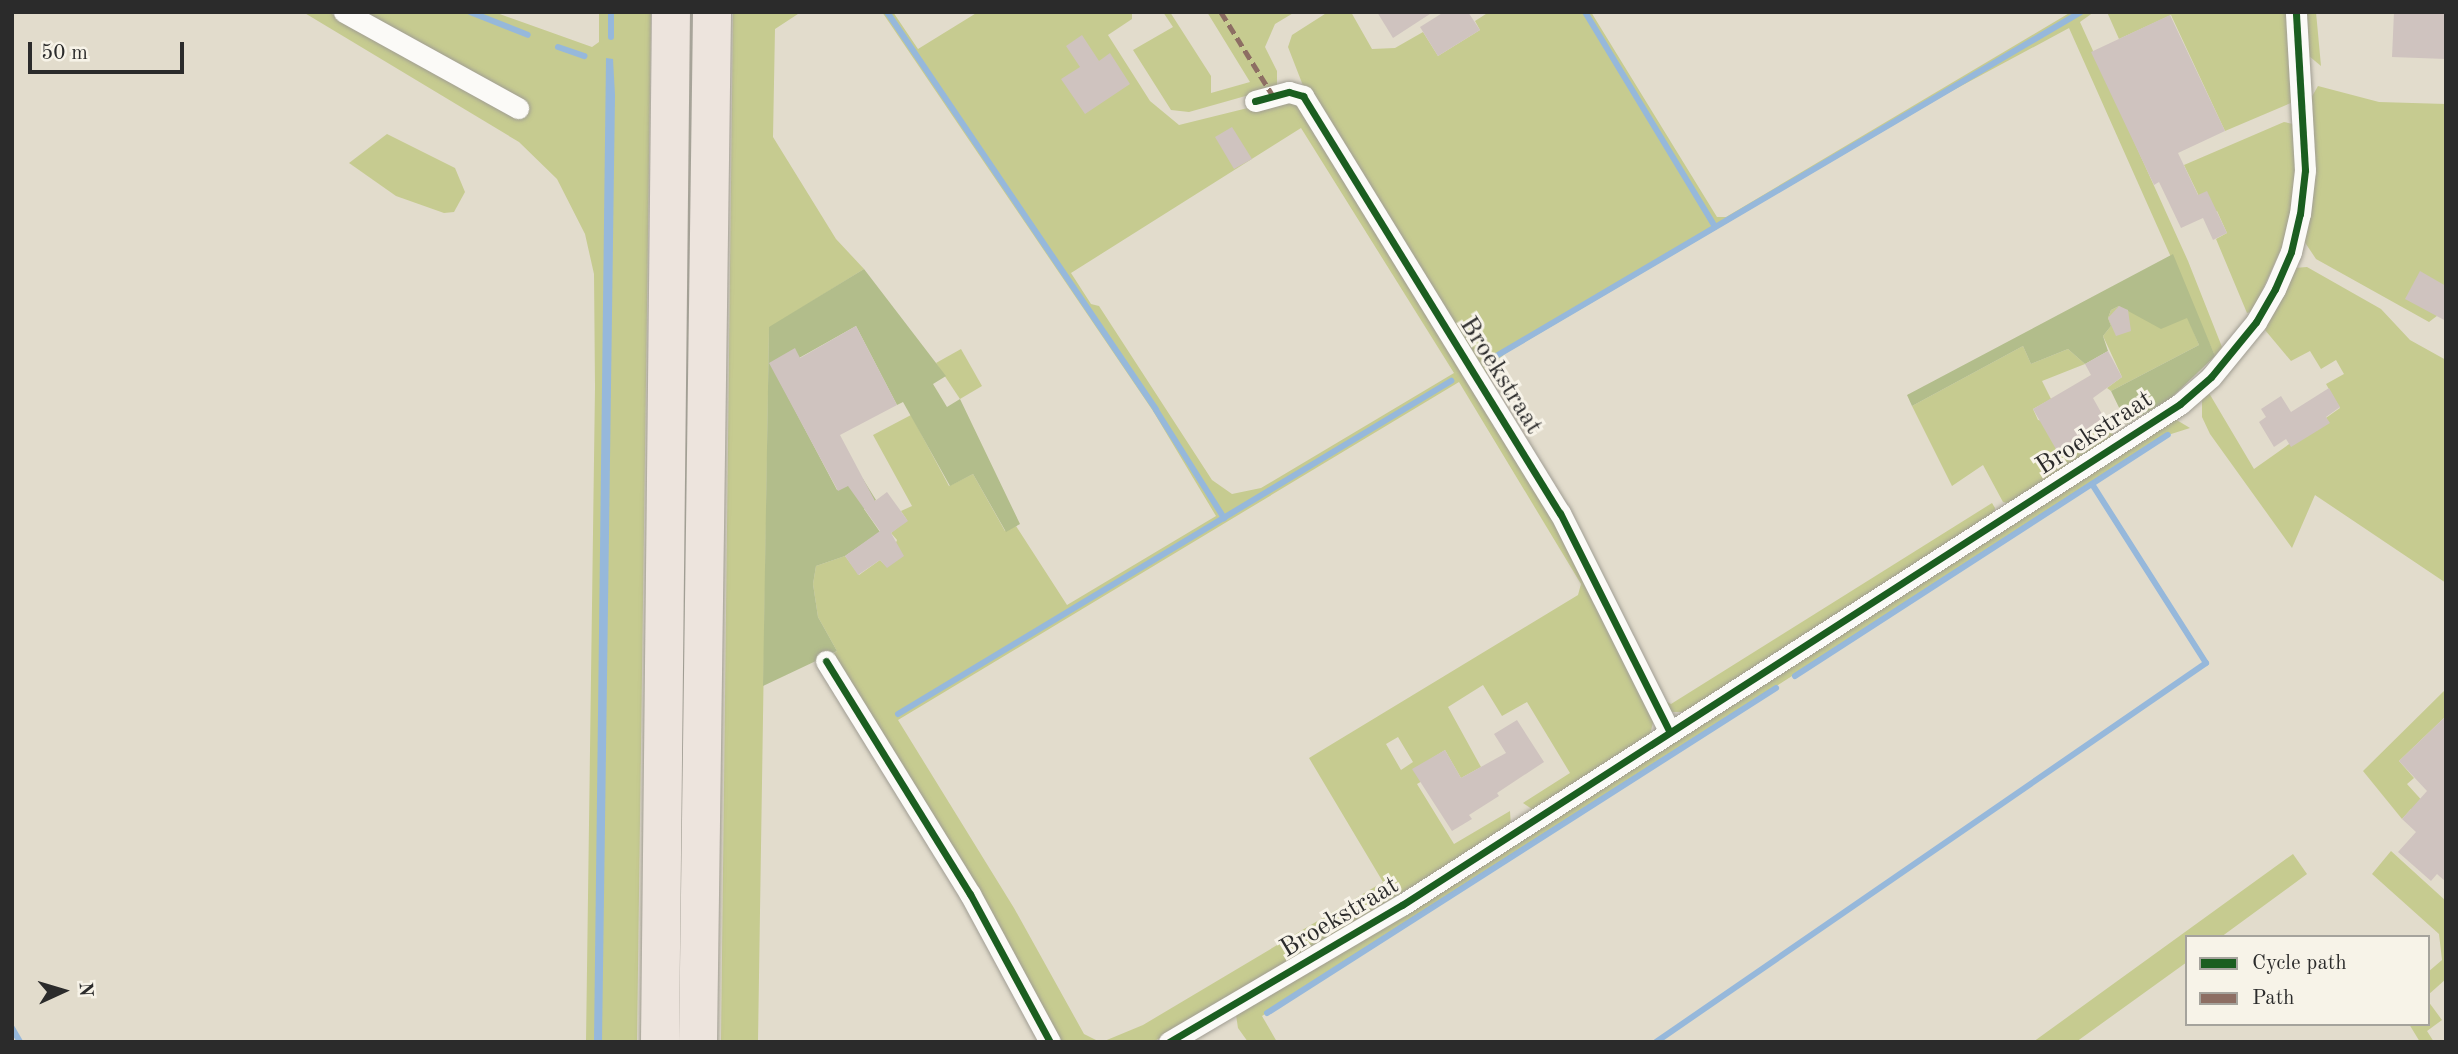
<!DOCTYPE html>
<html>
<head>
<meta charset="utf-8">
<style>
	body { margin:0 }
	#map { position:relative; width:2458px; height:1054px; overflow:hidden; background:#e2dccc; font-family:"Old Standard TT",serif }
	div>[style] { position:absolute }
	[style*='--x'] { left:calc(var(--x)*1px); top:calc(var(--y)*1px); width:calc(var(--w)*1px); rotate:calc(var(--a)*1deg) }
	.green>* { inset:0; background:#c6cb90 }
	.forest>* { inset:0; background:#b2bd8b }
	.water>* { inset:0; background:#96b8db }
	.stream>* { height:6px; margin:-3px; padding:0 3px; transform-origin:3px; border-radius:3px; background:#96b8db }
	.building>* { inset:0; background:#cfc3bf }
	.roads { filter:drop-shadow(0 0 2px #a09d93) drop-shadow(0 0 2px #a09d93) }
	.street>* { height:21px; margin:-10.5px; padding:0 10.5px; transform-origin:10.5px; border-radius:10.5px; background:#fbfaf7 }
	.highway>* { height:38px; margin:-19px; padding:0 19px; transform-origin:19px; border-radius:19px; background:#ede4dd }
	.quiet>* { height:5px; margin-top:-2.5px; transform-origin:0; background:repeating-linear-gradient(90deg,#8d6e63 0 10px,transparent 0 15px) }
	.cycleway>* { height:7px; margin:-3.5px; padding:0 3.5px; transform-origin:3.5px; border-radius:3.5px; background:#1b5e20 }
	span { translate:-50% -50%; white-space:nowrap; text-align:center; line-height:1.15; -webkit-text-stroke:6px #f7f3e8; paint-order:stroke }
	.street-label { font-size:26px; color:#2b2b2b }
	.frame { position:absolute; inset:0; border:14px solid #2b2b2b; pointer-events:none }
	.legend { position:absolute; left:2185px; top:935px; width:245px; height:91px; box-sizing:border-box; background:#f7f3e8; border:2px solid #a5a39c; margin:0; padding:9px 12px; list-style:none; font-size:21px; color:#2b2b2b }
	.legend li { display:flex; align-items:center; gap:14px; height:35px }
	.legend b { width:35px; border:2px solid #a5a39c }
	.north { position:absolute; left:28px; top:956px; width:70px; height:70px; -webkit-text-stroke:5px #f7f3e8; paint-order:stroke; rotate:86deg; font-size:19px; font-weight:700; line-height:28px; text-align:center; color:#2b2b2b }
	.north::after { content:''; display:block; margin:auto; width:24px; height:32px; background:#2b2b2b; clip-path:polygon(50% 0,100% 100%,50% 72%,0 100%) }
	.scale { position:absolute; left:28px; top:42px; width:156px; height:32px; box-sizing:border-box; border:4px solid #2b2b2b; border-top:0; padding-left:9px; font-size:21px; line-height:24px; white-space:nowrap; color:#2b2b2b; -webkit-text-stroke:5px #f7f3e8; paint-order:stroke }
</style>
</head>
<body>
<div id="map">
	<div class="green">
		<div style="clip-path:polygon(303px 12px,328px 12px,455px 82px,357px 12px,494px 12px,592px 47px,599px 42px,599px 12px,651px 12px,637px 1042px,586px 1042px,595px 387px,594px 274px,585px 234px,557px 179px,519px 142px)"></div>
		<div style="clip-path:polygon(733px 12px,801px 12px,775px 29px,773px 137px,836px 239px,864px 269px,769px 328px,758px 1042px,721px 1042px)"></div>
		<div style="clip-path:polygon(evenodd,882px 12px,893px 12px,918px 49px,978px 12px,1132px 12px,1132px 19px,1108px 35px,1150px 101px,1179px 125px,1280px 100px,1296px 103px,1567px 537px,1654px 719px,1649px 738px,1535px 811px,1523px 803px,1570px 773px,1527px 702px,1502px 716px,1483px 685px,1448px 707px,1481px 767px,1461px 778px,1445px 750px,1429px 760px,1436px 773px,1417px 784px,1454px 844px,1510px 811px,1511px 827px,1153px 1042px,1102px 1042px,1143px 1025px,1383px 882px,1309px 758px,1578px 595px,1581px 584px,1459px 382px,898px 720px,1014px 908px,1084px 1034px,1100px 1042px,1060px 1042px,923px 798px,831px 655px,837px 651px,818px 617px,813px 584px,816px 566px,845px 556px,859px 575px,880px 560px,887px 567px,897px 540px,891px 533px,907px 520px,901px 511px,912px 506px,873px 435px,911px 415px,949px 486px,973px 474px,1005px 531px,1016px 526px,1067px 605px,1216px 516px,1153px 411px,882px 12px,1301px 128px,1454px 373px,1261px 488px,1232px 494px,1212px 480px,1099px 306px,1091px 304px,1071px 273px,1301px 128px,882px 12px,1398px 737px,1413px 762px,1401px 770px,1386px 744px,1398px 737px)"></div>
		<div style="clip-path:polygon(1163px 12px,1170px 12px,1211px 76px,1211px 93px,1250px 82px,1207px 12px,1295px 12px,1275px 24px,1265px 47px,1277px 71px,1277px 87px,1189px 112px,1171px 110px,1133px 50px,1173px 27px)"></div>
		<div style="clip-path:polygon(1328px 12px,1351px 12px,1372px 49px,1395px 48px,1423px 32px,1438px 56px,1480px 30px,1475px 21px,1489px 12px,1591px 12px,1717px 217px,1726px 217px,2071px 12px,2094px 12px,2080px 22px,2188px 261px,2222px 347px,2215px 356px,2069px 28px,1948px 93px,1506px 353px,1487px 370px,1487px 378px,1586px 541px,1663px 700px,1671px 704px,1992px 503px,1995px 508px,1994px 515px,1687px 712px,1670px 712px,1309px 101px,1288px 47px,1292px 35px)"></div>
		<div style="clip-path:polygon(2107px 12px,2289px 12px,2293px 102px,2225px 131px,2171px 15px,2119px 39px)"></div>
		<div style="clip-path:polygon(2306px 12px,2316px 12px,2321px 66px,2309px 56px)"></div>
		<div style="clip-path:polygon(2318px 86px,2379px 102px,2446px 104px,2446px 309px,2429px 322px,2316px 259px,2304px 241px,2314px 174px,2311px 98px)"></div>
		<div style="clip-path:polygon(2284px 122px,2298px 125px,2298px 169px,2287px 236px,2253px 311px,2247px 313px,2216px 239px,2227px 233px,2217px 211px,2208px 215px,2184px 165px)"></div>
		<div style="clip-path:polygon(387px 134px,455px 168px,465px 192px,454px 212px,444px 213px,396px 196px,349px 163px)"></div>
		<div style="clip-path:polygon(2307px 267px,2381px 309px,2410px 340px,2446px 360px,2446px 583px,2315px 495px,2292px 548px,2210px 434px,2202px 417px,2202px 399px,2209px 393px,2254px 469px,2340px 408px,2326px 384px,2344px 374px,2336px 360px,2321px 369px,2310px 351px,2291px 361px,2265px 330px,2294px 268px)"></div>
		<div style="clip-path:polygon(2119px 306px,2188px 318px,2199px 345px,2111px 391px,2107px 388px,2122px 377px,2103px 336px,2111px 326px,2108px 318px,2111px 310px)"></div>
		<div style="clip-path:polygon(2023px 346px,2031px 364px,2068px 349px,2085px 364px,2042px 381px,2051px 399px,2033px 409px,2038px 420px,2093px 431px,2107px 423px,2114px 437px,2011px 504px,2003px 502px,1983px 465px,1952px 486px,1912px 406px)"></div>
		<div style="clip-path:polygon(961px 349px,982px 386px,960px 399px,936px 363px)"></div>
		<div style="clip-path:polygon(2175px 419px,2190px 428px,2168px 435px,1262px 1016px,1277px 1042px,1248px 1042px,1238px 1028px,1236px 1015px,1462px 877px)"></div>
		<div style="clip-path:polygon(2446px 689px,2446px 716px,2399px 761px,2414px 778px,2407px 784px,2426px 805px,2418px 815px,2411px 809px,2402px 819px,2363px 771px)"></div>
		<div style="clip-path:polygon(2391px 851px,2446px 901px,2446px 979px,2428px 995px,2428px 972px,2442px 960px,2439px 934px,2372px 874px)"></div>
		<div style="clip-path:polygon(2293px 854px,2307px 874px,2221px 937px,2187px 937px,2187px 962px,2076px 1042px,2033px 1042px)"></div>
		<div style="clip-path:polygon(2428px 1001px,2442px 1020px,2427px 1031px,2434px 1042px,2420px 1042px,2409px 1024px,2428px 1024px)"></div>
	</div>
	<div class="forest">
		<div style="clip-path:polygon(2173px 254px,2215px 356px,2171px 398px,2127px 424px,2111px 391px,2199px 345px,2187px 318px,2161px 329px,2119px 306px,2111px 310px,2108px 318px,2111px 326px,2103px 336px,2108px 351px,2085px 364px,2068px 349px,2031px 364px,2023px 346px,1912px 406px,1907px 395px)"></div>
		<div style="clip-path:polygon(864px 269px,946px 376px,933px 384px,947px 407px,960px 399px,1020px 524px,1006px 532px,973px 474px,950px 486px,903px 402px,897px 405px,856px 326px,799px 358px,770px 363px,837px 490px,863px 479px,876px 500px,864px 509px,880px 532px,845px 556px,816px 566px,813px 584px,818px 617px,837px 651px,763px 686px,769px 327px)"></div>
	</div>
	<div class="water">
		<div style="clip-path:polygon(606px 58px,613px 59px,615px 95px,602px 1042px,594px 1042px)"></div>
	</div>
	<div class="stream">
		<div style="--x:470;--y:12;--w:62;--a:21.6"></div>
		<div style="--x:887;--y:12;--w:480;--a:55.9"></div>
		<div style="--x:1156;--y:410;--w:128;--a:57.8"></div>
		<div style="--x:1585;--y:12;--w:251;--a:58.8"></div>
		<div style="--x:611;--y:37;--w:25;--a:-90"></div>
		<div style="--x:558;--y:47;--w:28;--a:19"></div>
		<div style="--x:1486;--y:362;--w:690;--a:-30.47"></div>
		<div style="--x:1795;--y:676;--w:444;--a:-32.9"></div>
		<div style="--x:898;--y:714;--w:646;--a:-31.06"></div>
		<div style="--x:1267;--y:1013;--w:604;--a:-32.56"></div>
		<div style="--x:12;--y:1028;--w:16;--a:60"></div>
		<div style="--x:1656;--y:1042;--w:668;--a:-34.57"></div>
		<div style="--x:2206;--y:663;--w:212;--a:-122.5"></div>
	</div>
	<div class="building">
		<div style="clip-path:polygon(1377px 12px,1433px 12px,1393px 38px)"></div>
		<div style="clip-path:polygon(1444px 12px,1468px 12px,1480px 30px,1438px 56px,1420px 27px)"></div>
		<div style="clip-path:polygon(2394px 12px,2446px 12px,2446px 59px,2392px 57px)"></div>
		<div style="clip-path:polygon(2170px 15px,2225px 131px,2178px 153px,2198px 195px,2207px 191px,2227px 233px,2213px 240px,2203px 218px,2181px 228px,2159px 182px,2154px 185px,2091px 52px)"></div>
		<div style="clip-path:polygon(1082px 35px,1099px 61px,1110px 53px,1130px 84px,1085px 114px,1061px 79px,1080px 67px,1066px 46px)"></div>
		<div style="clip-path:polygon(1232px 127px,1252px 159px,1234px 169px,1215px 137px)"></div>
		<div style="clip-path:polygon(2420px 271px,2446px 286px,2446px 321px,2405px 299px)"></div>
		<div style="clip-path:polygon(2119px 306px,2128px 310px,2131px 331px,2116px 336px,2108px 318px)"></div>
		<div style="clip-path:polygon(856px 326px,897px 405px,840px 435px,875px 501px,887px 492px,908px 521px,891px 533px,904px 556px,887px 568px,880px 560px,858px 575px,845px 556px,880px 531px,848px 486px,838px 491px,769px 363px,795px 348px,800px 358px)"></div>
		<div style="clip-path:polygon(2108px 351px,2122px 377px,2093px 398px,2107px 423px,2057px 451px,2033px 409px,2091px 375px,2085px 364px)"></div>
		<div style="clip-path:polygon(2329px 388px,2340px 407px,2326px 417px,2330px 423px,2291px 447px,2286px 439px,2274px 447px,2259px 422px,2266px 417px,2261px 409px,2281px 396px,2291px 412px)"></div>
		<div style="clip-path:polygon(2446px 716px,2446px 882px,2437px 874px,2431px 881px,2398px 852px,2416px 832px,2402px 819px,2427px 791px,2399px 761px)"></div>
		<div style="clip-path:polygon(1517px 720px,1544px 762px,1497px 793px,1499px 796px,1469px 815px,1472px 819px,1452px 831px,1412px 769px,1445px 750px,1461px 778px,1506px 753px,1494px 734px)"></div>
	</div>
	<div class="roads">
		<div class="street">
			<div style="--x:344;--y:12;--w:199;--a:28.9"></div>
			<div style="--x:1255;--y:101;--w:35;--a:-15"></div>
			<div style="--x:1289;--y:92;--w:15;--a:16"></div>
			<div style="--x:1303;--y:96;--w:490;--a:58.4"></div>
			<div style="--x:1560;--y:513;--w:244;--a:63.4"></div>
			<div style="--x:826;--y:661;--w:274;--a:58.3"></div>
			<div style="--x:970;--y:894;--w:168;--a:61.6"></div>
			<div style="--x:1169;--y:1042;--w:270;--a:-30.5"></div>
			<div style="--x:1402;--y:905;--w:925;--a:-32.78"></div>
			<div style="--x:2180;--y:404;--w:41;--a:-41.1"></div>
			<div style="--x:2211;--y:377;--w:71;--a:-50.7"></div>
			<div style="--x:2256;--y:322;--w:38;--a:-60"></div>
			<div style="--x:2275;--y:289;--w:40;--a:-66.6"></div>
			<div style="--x:2291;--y:252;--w:39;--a:-77"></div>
			<div style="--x:2300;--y:214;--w:44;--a:-83.5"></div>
			<div style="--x:2305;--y:170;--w:158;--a:-93.3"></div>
		</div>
		<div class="highway">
			<div style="--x:660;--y:1042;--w:1030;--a:-89.39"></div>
			<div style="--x:698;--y:1042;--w:1030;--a:-89.22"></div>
		</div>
	</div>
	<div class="quiet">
		<div style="--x:1221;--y:12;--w:99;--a:58.2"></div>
	</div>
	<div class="cycleway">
		<div style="--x:1255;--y:101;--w:35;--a:-15"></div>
		<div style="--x:1289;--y:92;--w:15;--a:16"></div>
		<div style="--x:1303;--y:96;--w:490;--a:58.4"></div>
		<div style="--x:1560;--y:513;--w:244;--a:63.4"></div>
		<div style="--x:826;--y:661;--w:274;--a:58.3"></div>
		<div style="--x:970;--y:894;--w:168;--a:61.6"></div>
		<div style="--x:1169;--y:1042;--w:270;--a:-30.5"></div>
		<div style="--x:1402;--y:905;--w:925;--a:-32.78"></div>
		<div style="--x:2180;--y:404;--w:41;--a:-41.1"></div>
		<div style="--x:2211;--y:377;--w:71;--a:-50.7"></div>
		<div style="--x:2256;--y:322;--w:38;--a:-60"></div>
		<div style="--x:2275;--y:289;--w:40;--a:-66.6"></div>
		<div style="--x:2291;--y:252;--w:39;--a:-77"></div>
		<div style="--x:2300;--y:214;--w:44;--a:-83.5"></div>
		<div style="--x:2305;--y:170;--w:158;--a:-93.3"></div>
	</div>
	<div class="street-label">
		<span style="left:1500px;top:376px;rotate:58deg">Broekstraat</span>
		<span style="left:2095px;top:434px;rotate:-33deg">Broekstraat</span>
		<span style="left:1340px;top:918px;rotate:-31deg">Broekstraat</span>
	</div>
	<div class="frame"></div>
	<ul class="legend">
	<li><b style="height:9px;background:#1b5e20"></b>Cycle path</li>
	<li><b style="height:9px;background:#8d6e63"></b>Path</li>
	</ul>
	<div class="north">N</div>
	<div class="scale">50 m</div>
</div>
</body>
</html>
